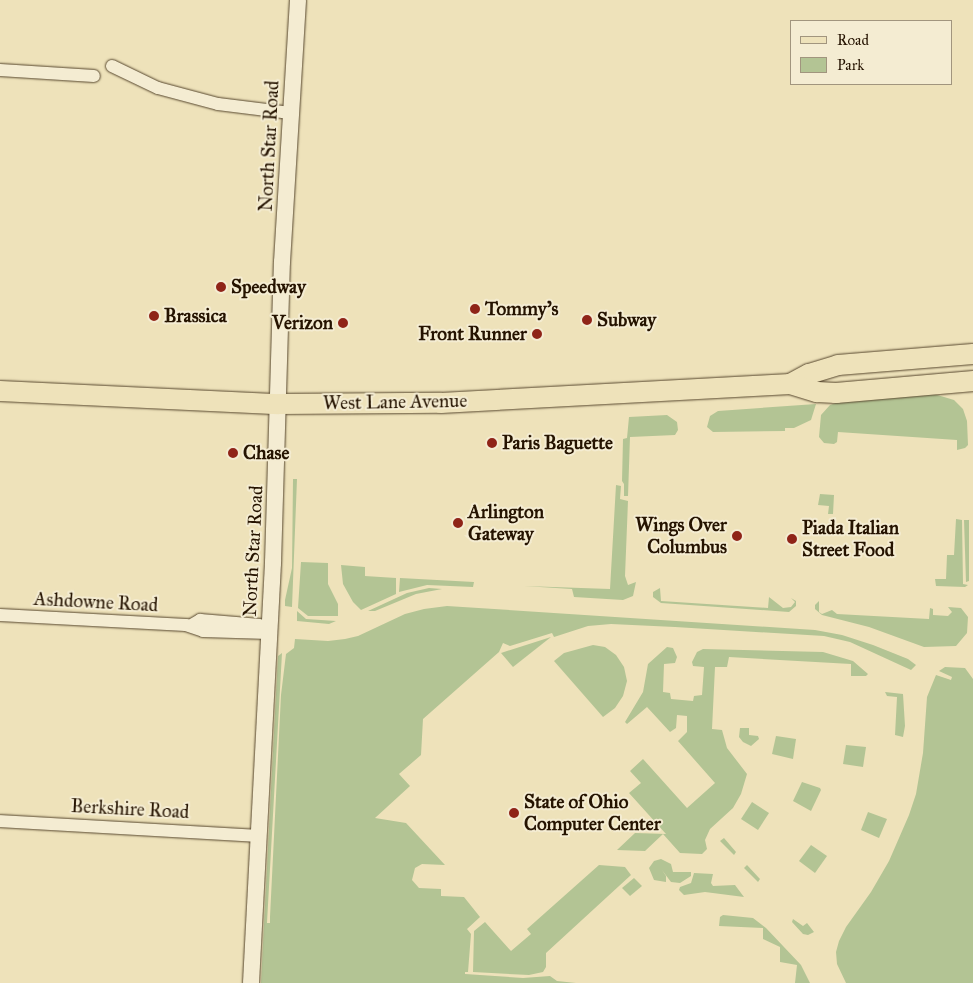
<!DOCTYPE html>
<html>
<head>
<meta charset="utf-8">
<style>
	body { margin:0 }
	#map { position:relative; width:973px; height:983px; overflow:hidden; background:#eee2ba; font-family:"IM FELL Great Primer",serif }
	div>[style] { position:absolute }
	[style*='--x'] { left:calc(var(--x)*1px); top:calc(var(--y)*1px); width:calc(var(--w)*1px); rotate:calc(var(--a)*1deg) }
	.green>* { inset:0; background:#b3c494 }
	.roads { filter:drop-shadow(0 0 1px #57472e) drop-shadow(0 0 1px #57472e) }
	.minor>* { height:12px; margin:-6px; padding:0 6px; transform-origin:6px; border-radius:6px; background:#f4ecd2 }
	.tertiary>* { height:16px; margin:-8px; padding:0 8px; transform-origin:8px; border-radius:8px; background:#f4ecd2 }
	.primary>* { height:20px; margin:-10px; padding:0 10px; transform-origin:10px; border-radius:10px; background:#eee2ba }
	.dots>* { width:14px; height:14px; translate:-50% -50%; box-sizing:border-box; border:2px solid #f4ecd2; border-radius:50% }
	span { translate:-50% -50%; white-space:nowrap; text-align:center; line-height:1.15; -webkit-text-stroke:4px #f4ecd2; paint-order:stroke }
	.street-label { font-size:19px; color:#251300 }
	.poi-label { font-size:19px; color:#251300; font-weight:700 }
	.left { translate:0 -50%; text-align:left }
	.right { translate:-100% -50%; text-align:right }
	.legend { position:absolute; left:790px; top:20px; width:162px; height:65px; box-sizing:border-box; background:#f4ecd2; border:1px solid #a1957e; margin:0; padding:6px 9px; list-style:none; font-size:15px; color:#251300 }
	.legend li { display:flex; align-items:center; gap:10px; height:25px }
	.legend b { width:25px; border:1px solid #a1957e }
</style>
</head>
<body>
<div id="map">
	<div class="green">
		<div style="clip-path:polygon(934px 394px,954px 400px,963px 409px,967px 421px,968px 445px,965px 448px,957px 450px,957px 440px,838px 432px,837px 442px,834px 444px,824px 443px,819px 437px,821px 415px,830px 405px,839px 402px)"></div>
		<div style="clip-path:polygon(816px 404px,811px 420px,794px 428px,785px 428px,785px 431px,713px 432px,707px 427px,710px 416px,718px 411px)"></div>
		<div style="clip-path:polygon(667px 415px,677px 422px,678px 430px,675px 435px,630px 437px,628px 496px,624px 496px,624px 484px,622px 481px,623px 439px,627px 438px,629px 417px)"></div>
		<div style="clip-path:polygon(293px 479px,297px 479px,292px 607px,285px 606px,285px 600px,292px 568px)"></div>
		<div style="clip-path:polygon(616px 485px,621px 486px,620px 499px,628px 501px,625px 576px,628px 585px,636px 582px,633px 596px,623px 600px,574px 597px,572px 589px,524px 586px,610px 589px)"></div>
		<div style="clip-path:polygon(820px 494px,834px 495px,833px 514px,828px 514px,829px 506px,818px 505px)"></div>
		<div style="clip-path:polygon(956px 519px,962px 520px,963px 584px,968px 585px,965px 587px,936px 586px,935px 579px,946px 579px,947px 555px,954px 555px)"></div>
		<div style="clip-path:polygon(964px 520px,969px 520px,969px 581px,966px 582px)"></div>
		<div style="clip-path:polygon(301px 562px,328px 563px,328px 584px,338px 604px,338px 616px,308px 616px,298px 608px)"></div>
		<div style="clip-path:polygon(341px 565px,365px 567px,365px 576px,396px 578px,396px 594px,361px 610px,353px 602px,343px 584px)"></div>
		<div style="clip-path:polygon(400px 578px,474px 582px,473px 587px,427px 585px,399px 592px)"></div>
		<div style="clip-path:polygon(429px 588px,442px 589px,416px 594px,375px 611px,368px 611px,407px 593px)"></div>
		<div style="clip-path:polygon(660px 588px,661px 601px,768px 608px,769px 597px,783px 608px,791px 607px,795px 602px,791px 598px,796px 601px,796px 606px,789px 612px,661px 603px,653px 597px,653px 592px)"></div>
		<div style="clip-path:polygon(819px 601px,819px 612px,822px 614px,832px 610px,837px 614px,929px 619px,930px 608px,933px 609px,933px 615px,948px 616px,952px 612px,948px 607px,961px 608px,968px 617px,967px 633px,956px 646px,924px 647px,869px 627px,822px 615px,815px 609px,815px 605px)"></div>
		<div style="clip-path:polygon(447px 606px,815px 630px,842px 635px,873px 645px,908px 659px,916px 665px,911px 670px,850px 642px,824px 636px,675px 627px,611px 624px,588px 626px,554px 637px,552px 633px,510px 646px,503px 643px,499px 652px,423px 719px,421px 755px,399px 774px,410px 786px,375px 818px,406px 823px,445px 865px,422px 864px,415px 868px,412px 880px,419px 888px,441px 889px,441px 896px,464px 897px,480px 917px,467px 929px,471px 934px,468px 972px,465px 972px,465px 974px,523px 978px,550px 976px,557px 981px,576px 983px,261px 983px,278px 656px,282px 653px,267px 923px,270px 923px,270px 917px,281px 695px,286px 654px,294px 648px,295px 639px,328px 641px,345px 639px,358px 636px,405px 614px,424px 609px)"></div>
		<div style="clip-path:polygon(297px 611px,306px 619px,336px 621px,329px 624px,297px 621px)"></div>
		<div style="clip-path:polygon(551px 637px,513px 667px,501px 653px)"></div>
		<div style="clip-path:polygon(593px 645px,605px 647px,616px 655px,624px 667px,627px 681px,623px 696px,615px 708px,603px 717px,554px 661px,564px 653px)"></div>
		<div style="clip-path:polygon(667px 647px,673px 648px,677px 657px,675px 663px,664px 664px,663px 692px,670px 693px,671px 699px,693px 701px,694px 696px,702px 695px,704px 667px,693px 666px,692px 662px,697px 652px,703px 649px,823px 652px,853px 661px,868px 674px,866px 676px,851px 676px,851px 664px,729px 657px,727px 667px,715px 667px,712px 729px,722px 730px,727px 748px,747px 774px,741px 794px,733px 808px,710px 829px,705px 840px,707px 849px,702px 854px,680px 853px,663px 834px,645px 851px,617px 850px,635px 833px,666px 834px,629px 793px,641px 783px,630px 771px,643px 759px,687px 808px,715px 783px,678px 741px,687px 732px,687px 716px,677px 715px,676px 728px,670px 732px,647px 707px,627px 724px,625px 722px,643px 692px,648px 664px)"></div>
		<div style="clip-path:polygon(945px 667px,965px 668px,973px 679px,973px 983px,846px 983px,837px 964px,836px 952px,839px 941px,846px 927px,871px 892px,889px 861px,909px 815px,916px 794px,923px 753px,927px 697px,936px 675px,951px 680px,952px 677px,939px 671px)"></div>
		<div style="clip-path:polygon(885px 692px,903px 694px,905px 726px,903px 737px,895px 735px,897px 697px,887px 696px)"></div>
		<div style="clip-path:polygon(740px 728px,749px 728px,749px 735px,758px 736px,759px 739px,751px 746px,743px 742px,739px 737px)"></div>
		<div style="clip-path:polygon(776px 736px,796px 739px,793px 759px,772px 754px)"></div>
		<div style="clip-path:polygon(846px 745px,866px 747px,863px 767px,843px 764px)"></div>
		<div style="clip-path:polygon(802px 782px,820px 788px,821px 790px,811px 811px,793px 801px)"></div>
		<div style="clip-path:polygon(752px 802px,769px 813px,758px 830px,741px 819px)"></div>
		<div style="clip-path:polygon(868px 812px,887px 819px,879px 838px,861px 830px)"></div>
		<div style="clip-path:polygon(724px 838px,736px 852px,734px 855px,720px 841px)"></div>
		<div style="clip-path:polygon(811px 845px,827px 856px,815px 873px,799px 861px)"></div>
		<div style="clip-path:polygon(661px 859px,671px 864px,673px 872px,691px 872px,691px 876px,680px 883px,671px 882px,662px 870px,666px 876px,666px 882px,654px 880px,649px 868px,654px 861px)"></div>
		<div style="clip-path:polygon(599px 865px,625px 867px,631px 875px,546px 953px,546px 967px,543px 972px,529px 975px,473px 972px,474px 931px,485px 922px,511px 951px,531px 934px,527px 929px)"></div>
		<div style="clip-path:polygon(747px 865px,760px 879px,758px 882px,744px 868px)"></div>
		<div style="clip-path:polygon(694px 873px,713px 874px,711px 883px,713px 886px,735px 885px,744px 897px,705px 892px,684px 895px,679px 890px,680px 887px,691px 883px)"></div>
		<div style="clip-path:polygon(634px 878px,642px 886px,630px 896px,622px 888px)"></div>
		<div style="clip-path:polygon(723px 915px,753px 918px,766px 928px,801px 965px,810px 983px,795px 983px,797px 965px,780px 962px,780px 947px,763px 939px,763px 928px,719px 926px,720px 917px)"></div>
		<div style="clip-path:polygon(793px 919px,803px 926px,807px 923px,814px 932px,808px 935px,803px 934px,792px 922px)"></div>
	</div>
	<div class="roads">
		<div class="minor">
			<div style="--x:112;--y:66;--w:51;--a:25.6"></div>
			<div style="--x:158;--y:88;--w:62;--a:14.9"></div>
			<div style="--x:218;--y:104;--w:73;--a:7.1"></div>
			<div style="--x:0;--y:70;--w:94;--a:3.7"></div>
			<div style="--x:0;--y:615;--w:186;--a:3.1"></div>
			<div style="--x:186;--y:625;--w:18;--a:19"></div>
			<div style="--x:203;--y:631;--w:66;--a:1.7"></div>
			<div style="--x:190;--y:626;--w:12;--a:-31"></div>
			<div style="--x:200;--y:620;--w:60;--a:4.8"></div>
			<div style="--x:0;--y:821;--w:258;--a:3.3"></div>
		</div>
		<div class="tertiary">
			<div style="--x:251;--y:983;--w:421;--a:-87"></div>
			<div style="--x:273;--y:563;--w:301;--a:-88.3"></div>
			<div style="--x:282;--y:262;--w:262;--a:-86.5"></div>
		</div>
		<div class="primary">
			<div style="--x:790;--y:384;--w:21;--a:-28"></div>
			<div style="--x:809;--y:374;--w:30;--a:-17"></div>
			<div style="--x:838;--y:365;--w:135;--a:-4.7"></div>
			<div style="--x:0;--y:391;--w:279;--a:2.7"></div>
			<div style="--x:279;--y:404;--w:162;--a:-0.4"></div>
			<div style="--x:441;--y:403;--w:350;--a:-3.1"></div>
			<div style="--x:790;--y:384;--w:28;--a:17"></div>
			<div style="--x:817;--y:392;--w:19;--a:3"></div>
			<div style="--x:836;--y:393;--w:138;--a:-5"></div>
		</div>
	</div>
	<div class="dots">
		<div style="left:221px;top:287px;background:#8f2418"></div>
		<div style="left:475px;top:309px;background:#8f2418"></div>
		<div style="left:154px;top:316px;background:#8f2418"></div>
		<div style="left:587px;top:320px;background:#8f2418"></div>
		<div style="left:343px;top:323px;background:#8f2418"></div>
		<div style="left:537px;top:334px;background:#8f2418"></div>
		<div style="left:492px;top:443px;background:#8f2418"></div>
		<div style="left:233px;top:453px;background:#8f2418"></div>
		<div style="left:458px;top:523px;background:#8f2418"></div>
		<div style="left:737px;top:536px;background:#8f2418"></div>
		<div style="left:792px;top:539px;background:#8f2418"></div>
		<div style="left:514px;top:813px;background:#8f2418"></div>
	</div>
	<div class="street-label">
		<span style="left:269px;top:146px;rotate:-87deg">North Star Road</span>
		<span style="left:395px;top:402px;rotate:-1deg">West Lane Avenue</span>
		<span style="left:253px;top:551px;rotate:-87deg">North Star Road</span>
		<span style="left:96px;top:602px;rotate:3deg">Ashdowne Road</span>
		<span style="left:130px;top:809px;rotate:3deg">Berkshire Road</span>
	</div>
	<div class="poi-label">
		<span class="left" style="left:231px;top:287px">Speedway</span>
		<span class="left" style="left:485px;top:309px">Tommy's</span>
		<span class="left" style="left:164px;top:316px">Brassica</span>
		<span class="left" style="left:597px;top:320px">Subway</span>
		<span class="right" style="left:333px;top:323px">Verizon</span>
		<span class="right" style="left:527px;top:334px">Front Runner</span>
		<span class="left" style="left:502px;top:443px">Paris Baguette</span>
		<span class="left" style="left:243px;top:453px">Chase</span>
		<span class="left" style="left:468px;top:523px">Arlington<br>Gateway</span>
		<span class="right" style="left:727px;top:536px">Wings Over<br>Columbus</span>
		<span class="left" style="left:802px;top:539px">Piada Italian<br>Street Food</span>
		<span class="left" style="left:524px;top:813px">State of Ohio<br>Computer Center</span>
	</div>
	<ul class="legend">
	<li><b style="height:6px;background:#eee2ba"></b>Road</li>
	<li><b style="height:14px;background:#b3c494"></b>Park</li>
	</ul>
</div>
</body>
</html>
